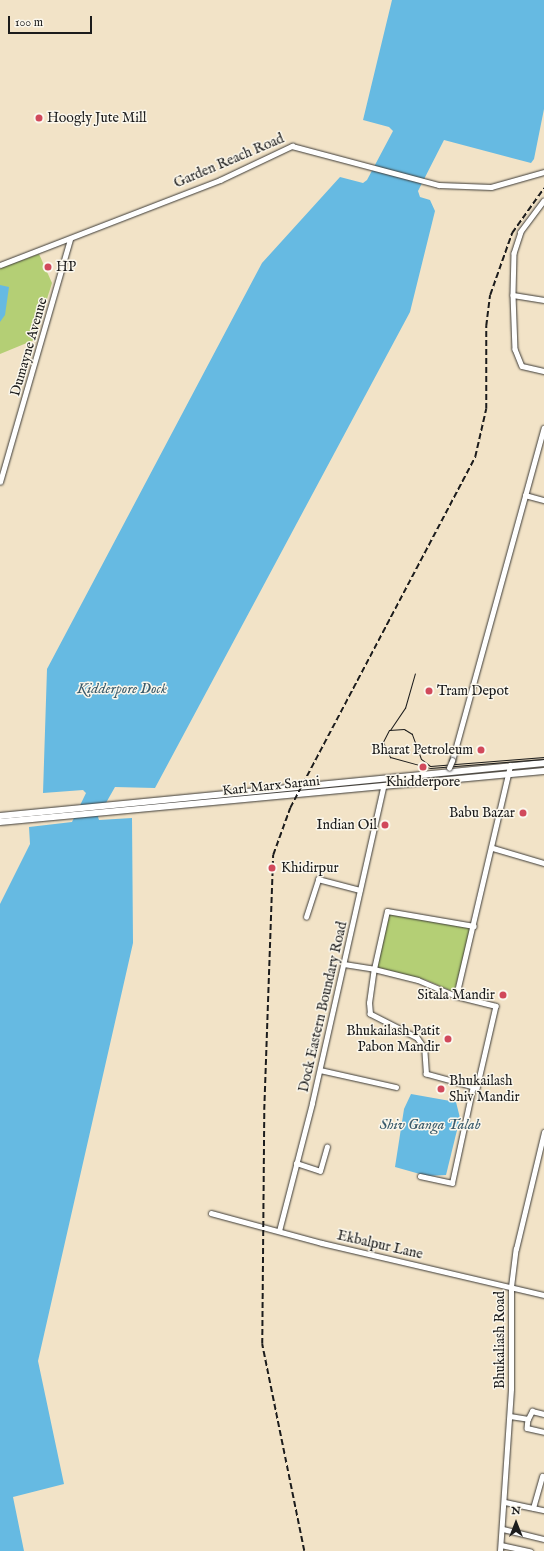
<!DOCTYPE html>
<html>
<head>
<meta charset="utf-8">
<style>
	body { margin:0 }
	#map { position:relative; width:544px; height:1551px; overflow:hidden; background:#f2e3c7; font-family:"IM FELL English",serif }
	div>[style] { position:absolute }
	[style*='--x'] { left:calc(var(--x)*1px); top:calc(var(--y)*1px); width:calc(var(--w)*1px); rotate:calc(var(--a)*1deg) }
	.green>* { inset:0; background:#b4cf75 }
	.water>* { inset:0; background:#66bae2 }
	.roads { filter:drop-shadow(0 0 1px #3c3a36) drop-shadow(0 0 1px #3c3a36) }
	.street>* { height:4.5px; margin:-2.25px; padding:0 2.25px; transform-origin:2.25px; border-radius:2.25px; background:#fff }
	.secondary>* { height:6px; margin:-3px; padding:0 3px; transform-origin:3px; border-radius:3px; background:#fff }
	.tram>* { height:1px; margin:-0.5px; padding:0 0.5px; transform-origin:0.5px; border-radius:0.5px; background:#1c1c1c }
	.rail>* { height:1.5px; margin-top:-0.75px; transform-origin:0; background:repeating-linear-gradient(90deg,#1c1c1c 0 6px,transparent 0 9px) }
	.bridges { filter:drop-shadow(0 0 1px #3c3a36) drop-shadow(0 0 1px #3c3a36) }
	.street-bridge>* { height:4.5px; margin:-2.25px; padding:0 2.25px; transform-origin:2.25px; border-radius:2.25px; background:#fff }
	.dots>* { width:11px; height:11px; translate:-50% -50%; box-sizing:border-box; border:2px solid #fbf7ec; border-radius:50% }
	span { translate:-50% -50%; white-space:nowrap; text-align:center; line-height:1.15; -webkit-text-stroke:3px #fbf7ec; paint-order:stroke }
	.poi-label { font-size:14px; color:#1c1c1c }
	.left { translate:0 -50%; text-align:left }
	.right { translate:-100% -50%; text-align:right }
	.street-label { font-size:14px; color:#1c1c1c }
	.water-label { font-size:15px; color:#3a5b6b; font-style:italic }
	.north { position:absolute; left:496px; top:1503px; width:40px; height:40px; -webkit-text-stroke:3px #fbf7ec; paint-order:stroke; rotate:0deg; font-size:11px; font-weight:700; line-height:16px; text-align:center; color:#1c1c1c }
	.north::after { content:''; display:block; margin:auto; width:14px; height:18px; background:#1c1c1c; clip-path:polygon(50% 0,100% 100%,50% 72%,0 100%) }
	.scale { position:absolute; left:8px; top:16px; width:84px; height:18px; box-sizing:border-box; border:2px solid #1c1c1c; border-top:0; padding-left:5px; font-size:12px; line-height:14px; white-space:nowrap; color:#1c1c1c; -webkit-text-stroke:3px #fbf7ec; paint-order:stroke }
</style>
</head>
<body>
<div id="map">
	<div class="green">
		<div style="clip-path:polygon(39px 254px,52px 283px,34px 340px,0 354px,0 268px)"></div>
		<div style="clip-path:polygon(387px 913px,472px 928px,454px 992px,426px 980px,376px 967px)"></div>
	</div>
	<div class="water">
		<div style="clip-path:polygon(392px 0,544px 0,544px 109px,534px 159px,531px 163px,444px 140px,418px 191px,420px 197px,430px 200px,435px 211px,410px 312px,155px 788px,115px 787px,98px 817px,99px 820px,132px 818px,133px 943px,38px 1361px,64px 1484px,13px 1497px,24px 1551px,0 1551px,0 904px,30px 844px,29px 827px,72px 822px,86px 793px,83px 790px,43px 793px,47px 669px,262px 263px,340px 177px,363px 183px,367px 180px,393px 131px,389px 127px,363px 120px)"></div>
		<div style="clip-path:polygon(0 285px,9px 287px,5px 315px,0 322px)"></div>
		<div style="clip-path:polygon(411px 1094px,456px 1102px,460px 1118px,446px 1175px,427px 1176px,395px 1167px,404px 1109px)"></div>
	</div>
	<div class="roads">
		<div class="street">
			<div style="--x:544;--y:201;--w:39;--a:127"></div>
			<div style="--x:521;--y:232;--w:22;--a:108"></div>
			<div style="--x:514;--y:253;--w:42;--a:91.4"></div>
			<div style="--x:513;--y:295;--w:54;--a:87.9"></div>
			<div style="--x:515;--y:349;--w:18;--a:68"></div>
			<div style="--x:522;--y:366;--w:23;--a:13"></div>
			<div style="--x:0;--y:265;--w:236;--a:-21.1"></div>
			<div style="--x:220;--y:180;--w:80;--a:-25.3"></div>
			<div style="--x:292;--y:146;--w:152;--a:14.9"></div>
			<div style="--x:439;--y:185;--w:52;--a:2.2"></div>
			<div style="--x:491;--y:187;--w:55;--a:-15.8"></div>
			<div style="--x:513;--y:295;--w:31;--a:9"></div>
			<div style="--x:0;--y:482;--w:252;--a:-73.9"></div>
			<div style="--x:525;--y:495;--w:20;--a:15"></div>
			<div style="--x:452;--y:761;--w:345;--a:-74.6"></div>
			<div style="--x:493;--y:848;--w:53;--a:16.4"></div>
			<div style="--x:306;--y:917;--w:40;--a:-72"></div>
			<div style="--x:318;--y:879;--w:43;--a:14.7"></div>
			<div style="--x:344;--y:964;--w:30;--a:9"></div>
			<div style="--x:374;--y:969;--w:45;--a:14"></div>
			<div style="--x:418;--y:980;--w:41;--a:22.8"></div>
			<div style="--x:456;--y:996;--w:41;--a:14"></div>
			<div style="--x:496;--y:1006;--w:84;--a:103"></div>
			<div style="--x:477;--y:1088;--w:53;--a:-164.6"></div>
			<div style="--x:426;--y:1074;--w:26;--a:-94"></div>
			<div style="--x:424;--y:1048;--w:12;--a:-125"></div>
			<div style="--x:417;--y:1038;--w:53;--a:-152.9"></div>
			<div style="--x:370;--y:1014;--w:11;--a:-95"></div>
			<div style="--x:369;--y:1003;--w:34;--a:-82"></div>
			<div style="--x:374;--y:969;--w:59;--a:-77.4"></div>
			<div style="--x:387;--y:911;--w:88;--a:9.8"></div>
			<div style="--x:456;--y:996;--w:237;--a:-76.8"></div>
			<div style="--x:320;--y:1070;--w:78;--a:12.6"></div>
			<div style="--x:296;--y:1163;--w:25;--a:18"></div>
			<div style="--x:320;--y:1171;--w:25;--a:-74"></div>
			<div style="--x:420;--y:1176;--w:33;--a:12"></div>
			<div style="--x:452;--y:1183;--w:99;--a:-77.8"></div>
			<div style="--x:211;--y:1213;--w:115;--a:15.1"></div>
			<div style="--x:322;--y:1243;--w:228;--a:13.2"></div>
			<div style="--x:279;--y:1231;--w:132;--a:-75.5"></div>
			<div style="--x:312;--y:1103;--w:324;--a:-77.3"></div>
			<div style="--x:510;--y:1416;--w:18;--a:9"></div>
			<div style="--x:528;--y:1419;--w:9;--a:-63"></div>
			<div style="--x:532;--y:1411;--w:12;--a:14"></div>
			<div style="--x:528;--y:1419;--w:9;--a:96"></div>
			<div style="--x:527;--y:1428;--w:17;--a:13"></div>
			<div style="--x:505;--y:1502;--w:40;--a:12"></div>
			<div style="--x:533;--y:1508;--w:33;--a:-74"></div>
			<div style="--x:503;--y:1529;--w:42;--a:13.7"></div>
			<div style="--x:501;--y:1545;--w:30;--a:12"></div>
			<div style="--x:500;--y:1551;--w:162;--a:-86.1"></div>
			<div style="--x:511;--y:1389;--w:102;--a:-90"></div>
			<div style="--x:511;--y:1287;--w:38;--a:-83"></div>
			<div style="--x:516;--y:1249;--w:120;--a:-76.5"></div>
		</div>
		<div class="secondary">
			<div style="--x:0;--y:816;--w:547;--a:-5.56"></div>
			<div style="--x:0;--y:822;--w:546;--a:-5.36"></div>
		</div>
	</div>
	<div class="tram">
		<div style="--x:390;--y:730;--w:27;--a:-56"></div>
		<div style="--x:405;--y:708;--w:36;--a:-74"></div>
		<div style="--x:544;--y:757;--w:114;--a:175.5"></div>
		<div style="--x:430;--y:766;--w:11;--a:-142"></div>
		<div style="--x:421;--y:759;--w:27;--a:-110"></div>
		<div style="--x:412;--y:734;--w:9;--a:-148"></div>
		<div style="--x:404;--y:729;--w:15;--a:176"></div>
		<div style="--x:389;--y:730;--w:13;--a:117"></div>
		<div style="--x:383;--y:742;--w:17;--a:65"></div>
		<div style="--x:390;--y:757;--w:41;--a:15.4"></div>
		<div style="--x:430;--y:768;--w:114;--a:-4.5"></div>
	</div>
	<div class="rail">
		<div style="--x:304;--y:1551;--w:211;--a:-101.5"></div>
		<div style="--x:262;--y:1344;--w:234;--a:-89.5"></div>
		<div style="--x:264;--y:1110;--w:255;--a:-88"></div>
		<div style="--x:273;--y:855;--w:50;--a:-70.1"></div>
		<div style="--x:290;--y:808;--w:397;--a:-62.2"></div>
		<div style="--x:475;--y:457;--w:49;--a:-77.1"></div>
		<div style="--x:486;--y:409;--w:83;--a:-90"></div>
		<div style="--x:486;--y:326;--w:31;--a:-83"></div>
		<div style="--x:490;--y:295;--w:66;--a:-70.5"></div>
		<div style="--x:512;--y:233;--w:55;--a:-54.6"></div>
	</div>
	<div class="bridges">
		<div class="street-bridge">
			<div style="--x:449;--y:768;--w:8;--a:-67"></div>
		</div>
	</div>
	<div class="dots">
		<div style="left:39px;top:118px;background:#d1495b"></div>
		<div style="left:48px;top:267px;background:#d1495b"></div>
		<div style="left:429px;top:691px;background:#d1495b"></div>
		<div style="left:481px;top:750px;background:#d1495b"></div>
		<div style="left:423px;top:767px;background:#d1495b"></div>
		<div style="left:523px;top:813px;background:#d1495b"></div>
		<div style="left:385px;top:825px;background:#d1495b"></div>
		<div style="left:272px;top:868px;background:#d1495b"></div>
		<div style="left:503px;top:995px;background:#d1495b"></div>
		<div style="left:448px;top:1039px;background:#d1495b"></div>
		<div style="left:441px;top:1089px;background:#d1495b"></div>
	</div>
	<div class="poi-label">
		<span class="left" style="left:47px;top:118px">Hoogly Jute Mill</span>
		<span class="left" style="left:56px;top:267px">HP</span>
		<span class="left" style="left:437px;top:691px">Tram Depot</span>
		<span class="right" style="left:473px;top:750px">Bharat Petroleum</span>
		<span style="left:423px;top:782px">Khidderpore</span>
		<span class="right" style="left:515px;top:813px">Babu Bazar</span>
		<span class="right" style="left:377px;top:825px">Indian Oil</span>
		<span class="left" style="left:281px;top:868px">Khidirpur</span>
		<span class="right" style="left:495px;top:995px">Sitala Mandir</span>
		<span class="right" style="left:440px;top:1039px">Bhukailash Patit<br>Pabon Mandir</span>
		<span class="left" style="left:449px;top:1089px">Bhukailash<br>Shiv Mandir</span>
	</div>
	<div class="street-label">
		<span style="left:229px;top:161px;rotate:-23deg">Garden Reach Road</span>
		<span style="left:29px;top:347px;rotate:-74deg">Dumayne Avenue</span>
		<span style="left:271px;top:786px;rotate:-6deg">Karl Marx Sarani</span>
		<span style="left:323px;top:1007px;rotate:-77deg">Dock Eastern Boundary Road</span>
		<span style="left:380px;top:1245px;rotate:13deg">Ekbalpur Lane</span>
		<span style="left:500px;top:1340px;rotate:-90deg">Bhukaliash Road</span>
	</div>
	<div class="water-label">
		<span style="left:122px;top:689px">Kidderpore Dock</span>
		<span style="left:430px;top:1125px">Shiv Ganga Talab</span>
	</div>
	<div class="north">N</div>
	<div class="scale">100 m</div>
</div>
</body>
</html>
